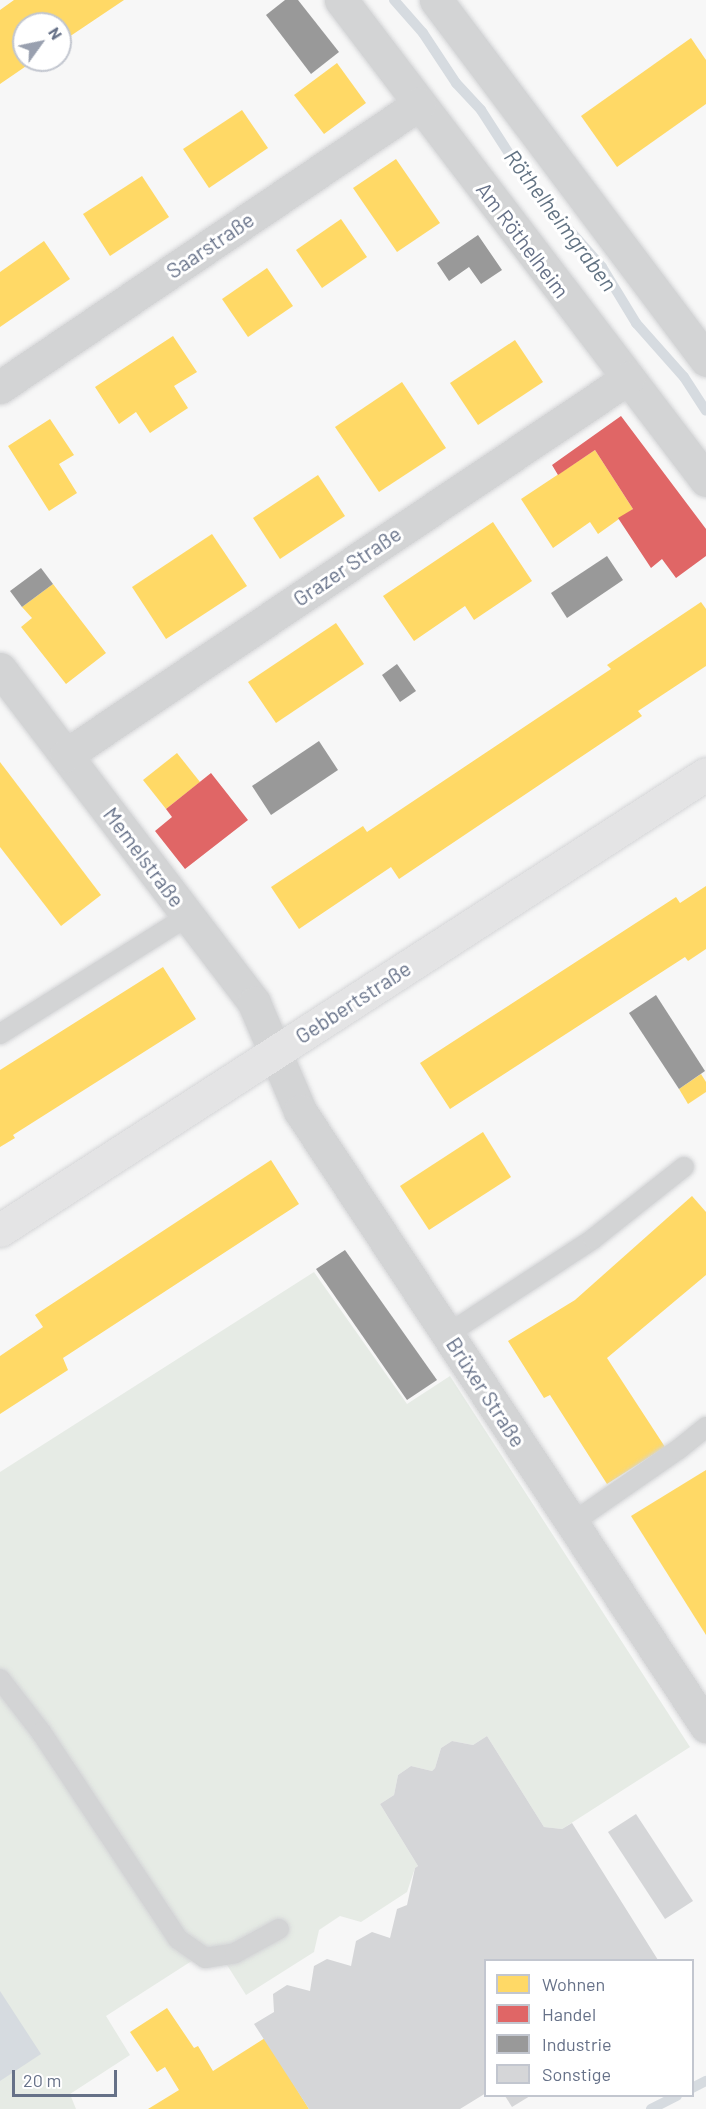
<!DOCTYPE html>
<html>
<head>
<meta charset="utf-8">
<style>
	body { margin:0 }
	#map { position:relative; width:706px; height:2109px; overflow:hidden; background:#f7f7f7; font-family:Barlow,sans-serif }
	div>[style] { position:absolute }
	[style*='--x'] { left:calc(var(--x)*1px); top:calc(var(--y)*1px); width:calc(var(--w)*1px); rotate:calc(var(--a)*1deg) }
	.green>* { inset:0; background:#e6ebe5 }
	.water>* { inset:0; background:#d6dbe0 }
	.homes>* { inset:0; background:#ffd966 }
	.shops>* { inset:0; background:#e06666 }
	.industry>* { inset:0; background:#999 }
	.stream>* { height:10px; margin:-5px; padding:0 5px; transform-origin:5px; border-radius:5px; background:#d6dbe0 }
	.building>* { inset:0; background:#d5d6d8 }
	.roads { filter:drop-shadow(0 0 2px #d4d5d7) drop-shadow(0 0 2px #d4d5d7) }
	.lane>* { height:20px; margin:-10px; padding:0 10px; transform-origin:10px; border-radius:10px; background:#d3d4d5 }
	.street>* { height:33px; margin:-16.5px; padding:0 16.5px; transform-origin:16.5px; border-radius:16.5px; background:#d3d4d5 }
	.secondary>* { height:33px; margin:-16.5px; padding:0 16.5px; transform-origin:16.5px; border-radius:16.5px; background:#e4e4e5 }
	span { translate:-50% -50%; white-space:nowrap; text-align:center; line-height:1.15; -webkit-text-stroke:6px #fff; paint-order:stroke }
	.street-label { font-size:21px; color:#667188 }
	.water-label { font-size:22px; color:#627383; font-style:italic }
	.legend { position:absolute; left:484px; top:1959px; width:210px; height:138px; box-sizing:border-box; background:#fff; border:2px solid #c2c6cf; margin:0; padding:8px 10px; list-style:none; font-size:18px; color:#667188 }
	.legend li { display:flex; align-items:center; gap:12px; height:30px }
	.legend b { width:30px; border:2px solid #c2c6cf }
	.north { position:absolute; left:12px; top:12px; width:60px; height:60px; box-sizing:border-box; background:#fff; border:2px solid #c2c6cf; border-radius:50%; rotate:57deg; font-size:16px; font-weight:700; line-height:24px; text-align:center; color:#667188 }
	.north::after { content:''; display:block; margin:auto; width:21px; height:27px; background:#99a0af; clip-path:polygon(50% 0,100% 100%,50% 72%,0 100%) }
	.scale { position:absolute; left:12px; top:2070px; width:105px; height:27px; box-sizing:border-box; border:3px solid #667188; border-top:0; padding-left:8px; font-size:18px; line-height:21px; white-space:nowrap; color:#667188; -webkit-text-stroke:4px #fff; paint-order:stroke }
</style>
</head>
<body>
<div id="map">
	<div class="green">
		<div style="clip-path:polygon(314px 1272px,407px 1404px,450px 1376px,690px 1747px,562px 1829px,544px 1827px,487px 1736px,473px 1745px,452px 1741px,441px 1748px,435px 1768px,432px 1771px,411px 1766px,398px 1775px,394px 1795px,380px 1804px,418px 1866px,415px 1868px,407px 1892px,361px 1922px,340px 1916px,319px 1930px,314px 1952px,246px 1995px,215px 1946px,106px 2016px,130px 2055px,70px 2094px,76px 2109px,0 2109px,0 1472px)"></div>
	</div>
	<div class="water">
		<div style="clip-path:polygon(0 1991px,41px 2054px,0 2081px)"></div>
	</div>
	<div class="homes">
		<div style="clip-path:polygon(14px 0,124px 0,60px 43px,60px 24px,24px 24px,24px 60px,35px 60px,0 84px,0 10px)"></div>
		<div style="clip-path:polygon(691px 38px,706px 60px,706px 104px,617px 167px,581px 116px)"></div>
		<div style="clip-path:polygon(337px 63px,366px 103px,324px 134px,294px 95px)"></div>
		<div style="clip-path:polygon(242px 110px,268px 148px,209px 188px,183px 149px)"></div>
		<div style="clip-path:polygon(396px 159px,440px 223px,397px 252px,353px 188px)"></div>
		<div style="clip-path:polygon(142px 176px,169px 217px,110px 256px,83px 214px)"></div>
		<div style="clip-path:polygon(341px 219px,367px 257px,322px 288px,296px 250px)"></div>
		<div style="clip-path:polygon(44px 241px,70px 279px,0 327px,0 272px)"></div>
		<div style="clip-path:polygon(267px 268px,293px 306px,248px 337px,222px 299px)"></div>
		<div style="clip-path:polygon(173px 336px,197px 372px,174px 386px,188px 408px,150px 433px,136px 412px,119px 424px,95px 387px)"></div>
		<div style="clip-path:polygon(515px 340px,543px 382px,478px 425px,450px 383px)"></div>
		<div style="clip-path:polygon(402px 382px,446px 448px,379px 492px,335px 427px)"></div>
		<div style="clip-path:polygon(50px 419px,74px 455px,59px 464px,77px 493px,49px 511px,8px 446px)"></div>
		<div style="clip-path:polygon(595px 450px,633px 509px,598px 534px,590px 522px,553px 548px,521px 499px)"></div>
		<div style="clip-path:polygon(318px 475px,345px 516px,280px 559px,253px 518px)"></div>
		<div style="clip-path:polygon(493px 522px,532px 581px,474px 620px,465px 606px,414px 641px,383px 596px)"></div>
		<div style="clip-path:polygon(212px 534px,247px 586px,166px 639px,132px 587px)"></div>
		<div style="clip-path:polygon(53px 584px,106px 653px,66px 684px,21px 627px,32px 618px,22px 607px)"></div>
		<div style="clip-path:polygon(701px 602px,706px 609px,706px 666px,638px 711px,642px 716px,399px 879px,391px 867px,299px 929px,271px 887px,363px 826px,367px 832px,611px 669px,607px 665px)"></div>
		<div style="clip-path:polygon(336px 623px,364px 664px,276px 723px,248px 682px)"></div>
		<div style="clip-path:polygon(177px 753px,200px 782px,166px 809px,143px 780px)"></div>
		<div style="clip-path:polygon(0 762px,101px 895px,61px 926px,0 847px)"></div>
		<div style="clip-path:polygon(706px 886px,706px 949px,688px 961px,685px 957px,450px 1109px,420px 1063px,676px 897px,680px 903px)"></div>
		<div style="clip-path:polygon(163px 967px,196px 1019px,13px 1135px,15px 1138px,0 1147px,0 1070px)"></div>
		<div style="clip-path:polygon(701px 1074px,706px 1082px,706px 1092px,688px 1104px,679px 1089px)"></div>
		<div style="clip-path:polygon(483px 1132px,511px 1177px,429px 1230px,400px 1186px)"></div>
		<div style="clip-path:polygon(271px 1160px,299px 1204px,63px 1358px,68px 1370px,0 1414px,0 1356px,43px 1327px,35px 1315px)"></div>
		<div style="clip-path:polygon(692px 1196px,706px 1212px,706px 1275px,607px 1358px,665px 1447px,607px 1484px,550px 1395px,544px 1398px,508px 1341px,575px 1300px)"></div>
		<div style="clip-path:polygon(706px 1470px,706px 1635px,631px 1516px)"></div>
		<div style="clip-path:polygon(167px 2008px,194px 2048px,198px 2046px,213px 2071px,265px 2038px,309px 2109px,148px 2109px,179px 2090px,165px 2067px,157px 2072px,130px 2032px)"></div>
	</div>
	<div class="shops">
		<div style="clip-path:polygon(621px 416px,706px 529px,706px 556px,676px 578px,662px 559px,651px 568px,618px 518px,633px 509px,595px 450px,558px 475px,552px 465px)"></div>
		<div style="clip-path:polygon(211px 773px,248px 820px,185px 869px,155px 831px,172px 817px,166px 809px)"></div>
	</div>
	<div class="industry">
		<div style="clip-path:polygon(285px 0,298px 0,339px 52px,311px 74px,266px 15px)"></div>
		<div style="clip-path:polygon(478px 235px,502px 270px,481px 284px,469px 267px,449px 281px,437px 263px)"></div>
		<div style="clip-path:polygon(607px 556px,623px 580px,567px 618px,551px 593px)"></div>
		<div style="clip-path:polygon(41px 568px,53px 584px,22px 607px,10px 591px)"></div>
		<div style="clip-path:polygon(397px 664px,416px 691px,400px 702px,382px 675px)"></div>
		<div style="clip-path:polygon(319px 741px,338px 770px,271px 815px,252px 786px)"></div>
		<div style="clip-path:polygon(656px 995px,705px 1071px,679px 1089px,629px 1013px)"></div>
		<div style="clip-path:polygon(345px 1250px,437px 1380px,407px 1400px,316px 1269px)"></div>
	</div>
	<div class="stream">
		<div style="--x:394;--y:0;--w:44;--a:48.7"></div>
		<div style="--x:423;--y:33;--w:60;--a:56.6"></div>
		<div style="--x:456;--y:83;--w:37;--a:47"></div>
		<div style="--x:481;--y:110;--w:87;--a:57.2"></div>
		<div style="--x:528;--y:183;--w:112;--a:48.6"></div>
		<div style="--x:602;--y:267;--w:66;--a:58.7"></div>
		<div style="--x:636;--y:323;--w:72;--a:48.4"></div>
		<div style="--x:684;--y:377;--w:40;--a:57.1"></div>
		<div style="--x:692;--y:2088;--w:16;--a:-27"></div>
		<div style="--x:651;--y:2109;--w:29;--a:-27"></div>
	</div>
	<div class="building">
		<div style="clip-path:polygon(487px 1736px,544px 1827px,562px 1829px,572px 1823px,658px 1960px,486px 1960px,486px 2093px,460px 2109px,309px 2109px,254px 2024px,274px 2012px,273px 1994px,287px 1985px,310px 1991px,314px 1966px,327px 1959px,351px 1966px,356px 1941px,372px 1932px,390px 1938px,397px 1909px,407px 1905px,415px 1868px,418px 1866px,380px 1804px,394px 1795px,398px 1775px,411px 1766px,432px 1771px,435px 1768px,441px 1748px,452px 1741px,473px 1745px)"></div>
		<div style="clip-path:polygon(636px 1814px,693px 1901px,665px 1919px,608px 1832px)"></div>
		<div style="clip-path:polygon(505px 2096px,530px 2096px,512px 2107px)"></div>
	</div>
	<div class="roads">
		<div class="lane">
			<div style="--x:0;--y:1034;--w:222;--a:-32.1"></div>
			<div style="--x:448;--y:1334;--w:173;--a:-33.2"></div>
			<div style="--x:593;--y:1239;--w:116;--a:-38.4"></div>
			<div style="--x:572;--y:1523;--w:130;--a:-34.7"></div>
			<div style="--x:679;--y:1449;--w:35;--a:-39"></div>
			<div style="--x:0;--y:1679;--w:67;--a:52.3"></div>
			<div style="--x:41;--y:1732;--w:248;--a:56.5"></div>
			<div style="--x:178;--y:1939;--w:33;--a:35"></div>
			<div style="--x:205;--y:1958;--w:30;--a:-9"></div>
			<div style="--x:235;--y:1953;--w:50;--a:-28.6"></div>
		</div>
		<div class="street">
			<div style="--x:341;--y:0;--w:603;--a:52.75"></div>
			<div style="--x:436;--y:0;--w:450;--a:53.1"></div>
			<div style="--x:0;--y:387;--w:506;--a:-34.04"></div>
			<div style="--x:0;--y:669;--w:420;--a:52.7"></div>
			<div style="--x:254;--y:1003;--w:117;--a:66.9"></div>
			<div style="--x:300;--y:1111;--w:737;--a:56.57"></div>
			<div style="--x:66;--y:755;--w:677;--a:-33.85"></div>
		</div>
		<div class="secondary">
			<div style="--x:0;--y:1230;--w:840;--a:-32.86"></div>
		</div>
	</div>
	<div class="street-label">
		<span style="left:523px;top:240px;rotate:53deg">Am Röthelheim</span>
		<span style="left:210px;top:245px;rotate:-34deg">Saarstraße</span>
		<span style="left:347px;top:566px;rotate:-34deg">Grazer Straße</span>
		<span style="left:144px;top:857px;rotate:53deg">Memelstraße</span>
		<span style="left:353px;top:1002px;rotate:-33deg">Gebbertstraße</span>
		<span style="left:486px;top:1392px;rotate:57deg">Brüxer Straße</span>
	</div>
	<div class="water-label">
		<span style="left:561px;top:220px;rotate:53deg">Röthelheimgraben</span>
	</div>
	<ul class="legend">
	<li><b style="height:16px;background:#ffd966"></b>Wohnen</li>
	<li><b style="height:16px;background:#e06666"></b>Handel</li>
	<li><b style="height:16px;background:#999"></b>Industrie</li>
	<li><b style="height:16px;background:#d5d6d8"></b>Sonstige</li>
	</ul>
	<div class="north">N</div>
	<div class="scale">20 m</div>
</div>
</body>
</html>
